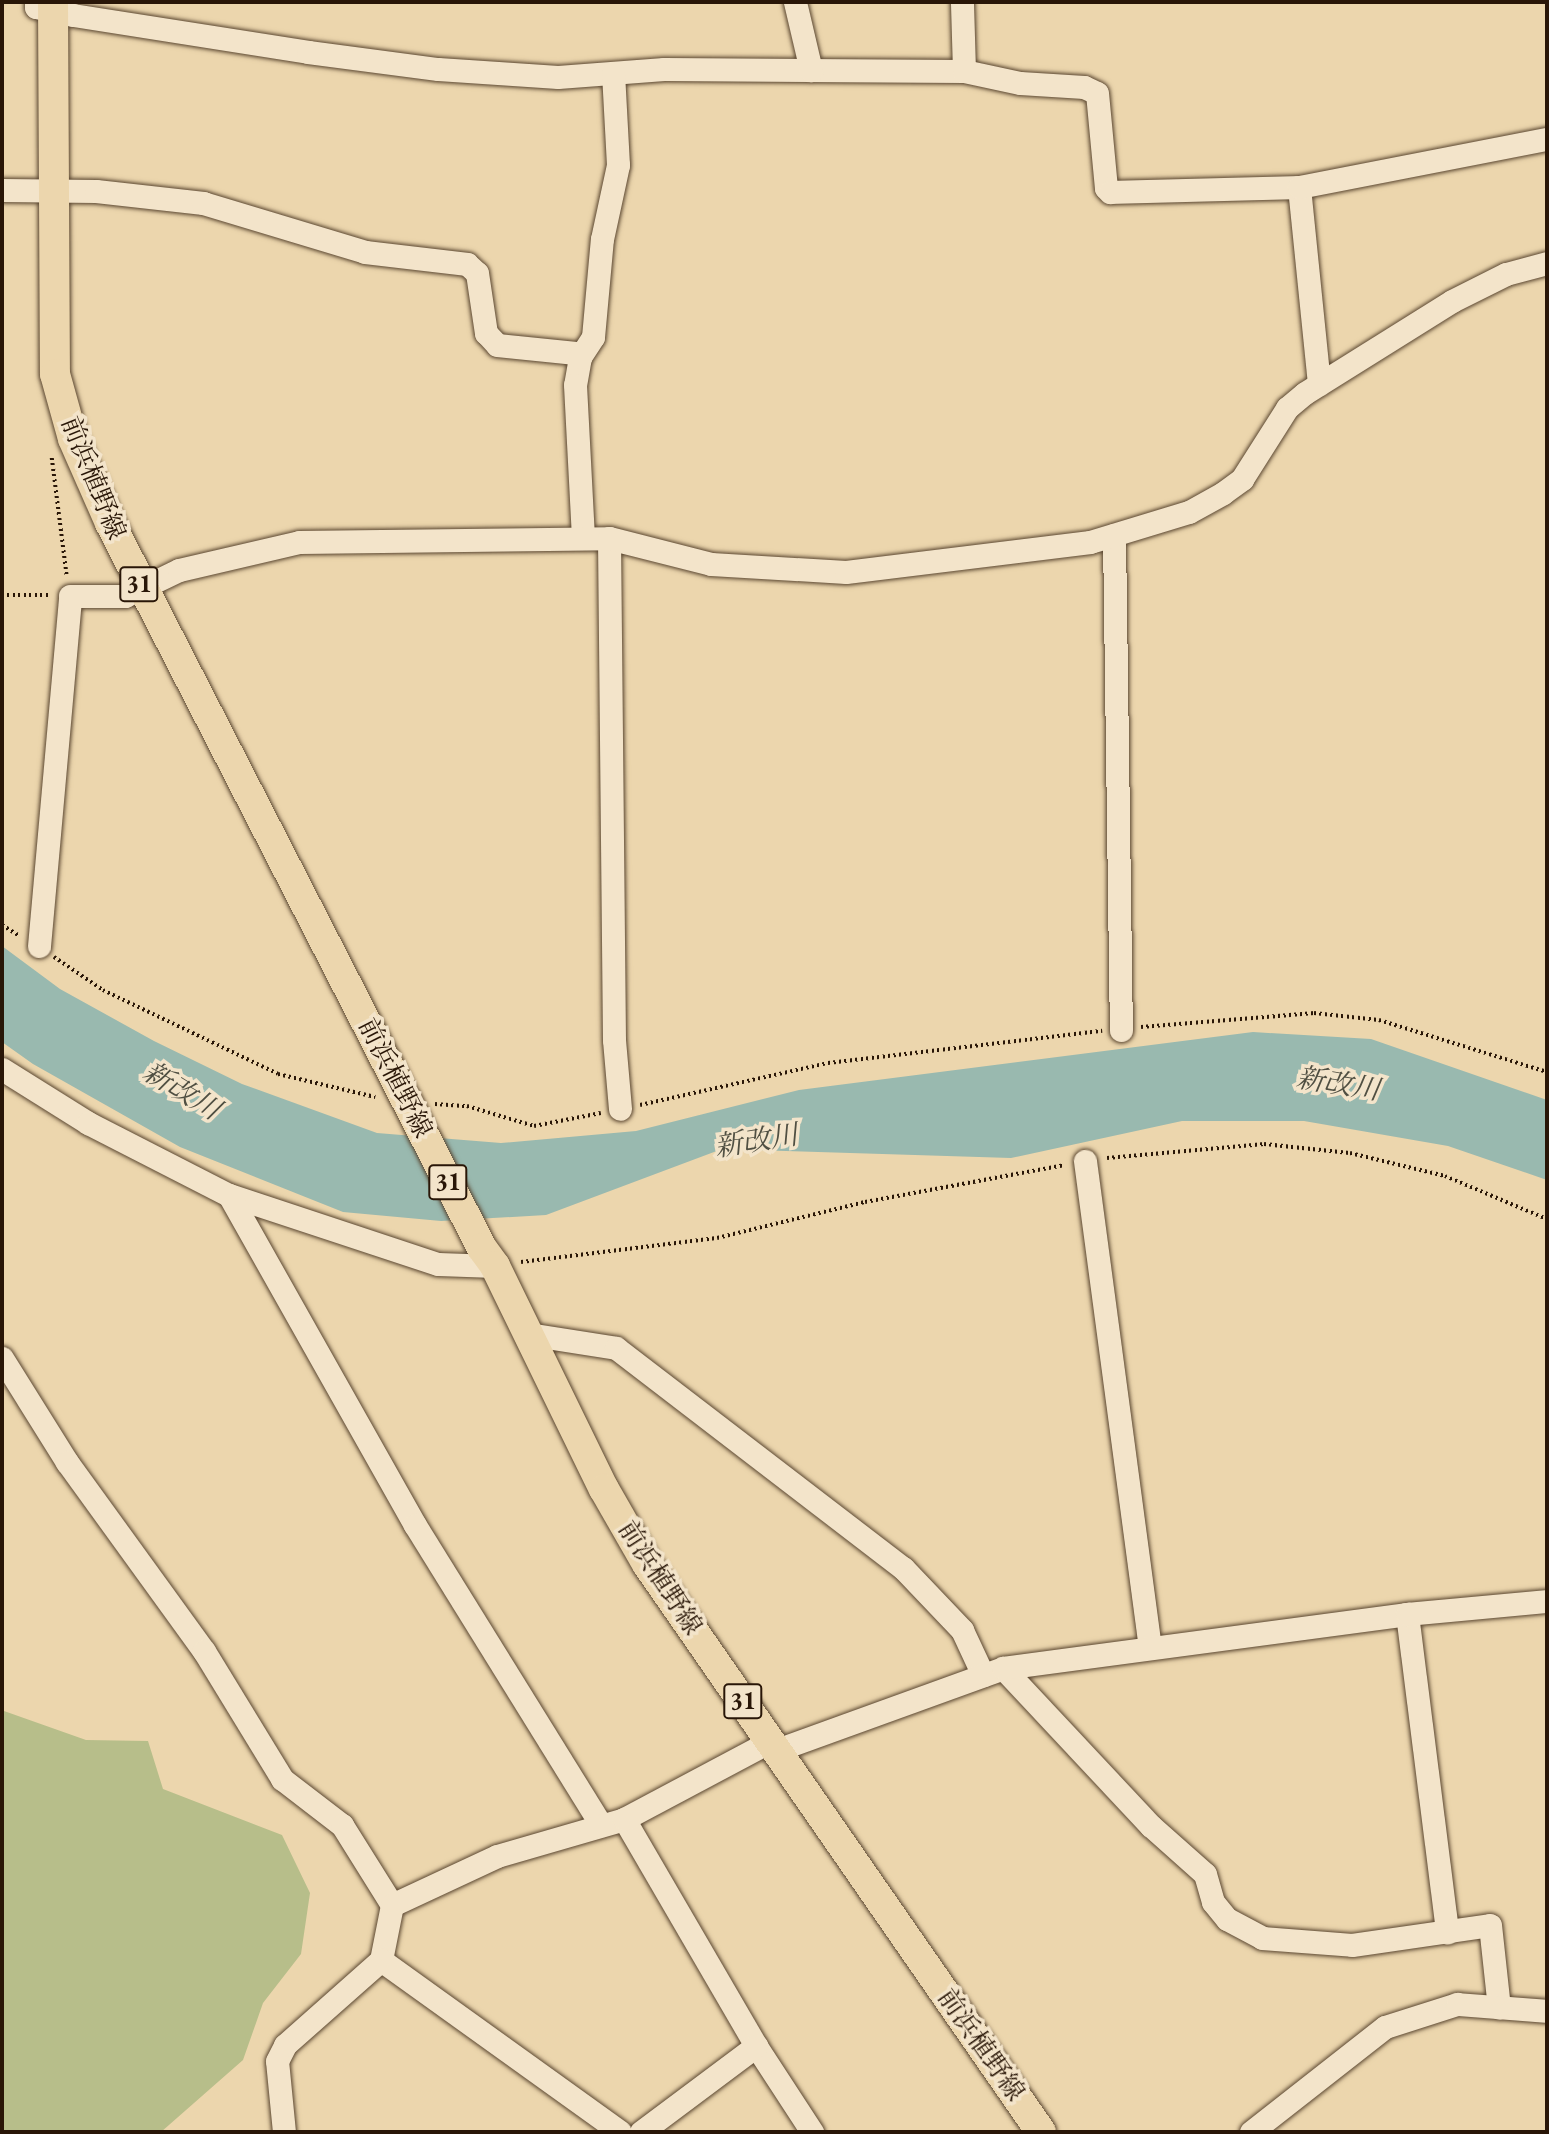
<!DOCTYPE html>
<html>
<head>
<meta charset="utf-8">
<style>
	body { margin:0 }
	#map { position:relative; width:1549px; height:2134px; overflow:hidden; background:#ecd6ad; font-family:"EB Garamond","Noto Serif JP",serif }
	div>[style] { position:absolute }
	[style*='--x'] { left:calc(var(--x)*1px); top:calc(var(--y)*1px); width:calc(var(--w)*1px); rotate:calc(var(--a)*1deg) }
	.green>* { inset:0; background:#b7be8a }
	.water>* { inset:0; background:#99b9af }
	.path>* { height:3.5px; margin-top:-1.75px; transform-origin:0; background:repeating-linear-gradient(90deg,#291607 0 2px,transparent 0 5.5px) }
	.roads { filter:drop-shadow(0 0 2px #5a4630) drop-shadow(0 0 2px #5a4630) }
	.minor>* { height:23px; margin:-11.5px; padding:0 11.5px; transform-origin:11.5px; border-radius:11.5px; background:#f3e4ca }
	.major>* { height:30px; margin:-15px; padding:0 15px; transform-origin:15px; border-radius:15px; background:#ecd6ad }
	span { translate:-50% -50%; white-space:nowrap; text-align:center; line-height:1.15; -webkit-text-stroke:7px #f3e4ca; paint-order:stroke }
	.shield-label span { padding:2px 5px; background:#f3e4ca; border:2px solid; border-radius:5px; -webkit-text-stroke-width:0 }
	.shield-label { font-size:24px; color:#291607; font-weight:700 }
	.street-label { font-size:26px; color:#291607 }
	.water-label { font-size:28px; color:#504f42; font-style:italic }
	.frame { position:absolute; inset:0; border:4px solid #291607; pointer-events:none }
</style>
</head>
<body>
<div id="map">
	<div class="green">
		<div style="clip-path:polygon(4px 1711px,86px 1740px,148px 1741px,163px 1789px,282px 1835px,310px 1893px,301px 1954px,263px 2003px,243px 2060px,161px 2132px,2px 2132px)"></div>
	</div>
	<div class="water">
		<div style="clip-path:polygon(2px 946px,60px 989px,154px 1041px,242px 1084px,377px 1133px,501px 1143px,636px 1131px,799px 1090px,1253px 1032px,1371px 1039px,1547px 1100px,1547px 1180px,1448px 1146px,1304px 1121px,1182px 1121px,1011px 1158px,722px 1149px,546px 1215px,441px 1221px,343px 1212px,180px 1147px,33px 1064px,2px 1042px)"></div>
	</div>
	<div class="path">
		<div style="--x:52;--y:458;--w:119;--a:82.8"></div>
		<div style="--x:2;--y:595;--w:49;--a:0"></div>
		<div style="--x:2;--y:925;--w:19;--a:32"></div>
		<div style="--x:54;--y:957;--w:59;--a:34"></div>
		<div style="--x:103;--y:990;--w:194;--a:25.6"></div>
		<div style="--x:278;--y:1074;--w:100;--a:13.3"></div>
		<div style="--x:1141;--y:1027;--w:174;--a:-4.6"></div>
		<div style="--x:1314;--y:1013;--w:65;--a:6.1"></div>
		<div style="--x:1379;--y:1020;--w:176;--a:17.2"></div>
		<div style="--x:435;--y:1104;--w:32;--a:4"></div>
		<div style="--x:467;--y:1106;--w:70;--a:16.6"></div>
		<div style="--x:534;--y:1126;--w:68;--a:-11"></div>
		<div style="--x:640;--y:1105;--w:193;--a:-12.6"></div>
		<div style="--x:828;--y:1063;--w:276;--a:-6.7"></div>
		<div style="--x:1107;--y:1158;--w:158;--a:-5.1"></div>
		<div style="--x:1264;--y:1144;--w:86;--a:6"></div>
		<div style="--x:1350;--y:1153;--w:98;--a:13.6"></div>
		<div style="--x:1445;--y:1176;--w:111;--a:22.9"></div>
		<div style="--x:521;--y:1262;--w:197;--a:-7"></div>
		<div style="--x:717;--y:1238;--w:152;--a:-13.7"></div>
		<div style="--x:865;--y:1202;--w:202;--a:-10.5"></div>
	</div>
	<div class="roads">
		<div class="minor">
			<div style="--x:36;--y:2;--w:5;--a:90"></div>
			<div style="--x:36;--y:7;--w:38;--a:12"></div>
			<div style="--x:73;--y:15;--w:238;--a:8.9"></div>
			<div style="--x:308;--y:52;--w:131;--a:7.5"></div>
			<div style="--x:438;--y:69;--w:120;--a:3.8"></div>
			<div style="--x:558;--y:77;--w:106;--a:-4.3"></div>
			<div style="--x:664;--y:69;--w:300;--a:0.4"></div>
			<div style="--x:964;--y:71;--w:69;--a:-91.7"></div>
			<div style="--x:795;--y:2;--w:70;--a:76.8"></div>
			<div style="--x:964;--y:71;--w:57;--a:12.1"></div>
			<div style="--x:1020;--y:83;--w:64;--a:3.6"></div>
			<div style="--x:1084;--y:87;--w:14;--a:25"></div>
			<div style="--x:1097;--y:93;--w:95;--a:84.6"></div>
			<div style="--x:1106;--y:188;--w:6;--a:45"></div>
			<div style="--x:1110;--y:192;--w:189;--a:-1.5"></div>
			<div style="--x:2;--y:190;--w:94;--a:0.6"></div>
			<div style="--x:96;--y:191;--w:108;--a:6.4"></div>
			<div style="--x:203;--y:203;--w:169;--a:16.8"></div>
			<div style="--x:365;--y:252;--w:103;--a:6.7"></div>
			<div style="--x:467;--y:264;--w:13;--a:42"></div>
			<div style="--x:477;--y:273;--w:61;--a:81.5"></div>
			<div style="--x:486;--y:333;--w:16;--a:47"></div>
			<div style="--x:497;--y:345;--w:79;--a:5.8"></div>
			<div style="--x:576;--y:353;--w:6;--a:45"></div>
			<div style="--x:580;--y:357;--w:28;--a:100"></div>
			<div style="--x:575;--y:385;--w:152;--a:87"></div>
			<div style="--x:580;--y:357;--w:24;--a:-57"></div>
			<div style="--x:593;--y:337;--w:98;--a:-84.8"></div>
			<div style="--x:602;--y:239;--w:76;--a:-77.8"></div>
			<div style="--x:618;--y:165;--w:92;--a:-93.1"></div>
			<div style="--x:1319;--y:384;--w:198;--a:-95.8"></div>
			<div style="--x:1299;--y:187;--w:253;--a:-11"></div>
			<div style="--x:1114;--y:535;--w:495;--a:89.2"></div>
			<div style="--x:609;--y:538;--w:502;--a:89.43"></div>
			<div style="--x:614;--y:1040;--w:69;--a:85"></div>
			<div style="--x:39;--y:946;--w:351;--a:-84.9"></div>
			<div style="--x:70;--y:596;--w:55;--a:0"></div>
			<div style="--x:125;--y:596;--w:60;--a:-25.7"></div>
			<div style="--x:179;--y:570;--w:123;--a:-13.1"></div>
			<div style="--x:299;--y:542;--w:310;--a:-0.7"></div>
			<div style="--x:609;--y:538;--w:105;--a:14.3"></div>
			<div style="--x:711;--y:564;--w:135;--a:3.4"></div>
			<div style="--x:846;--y:572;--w:246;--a:-7"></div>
			<div style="--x:1090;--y:542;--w:103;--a:-16.9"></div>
			<div style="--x:1189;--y:512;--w:39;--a:-29"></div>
			<div style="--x:1223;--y:493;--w:24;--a:-36"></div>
			<div style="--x:1242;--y:479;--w:84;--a:-57.6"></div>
			<div style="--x:1287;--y:408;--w:23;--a:-40"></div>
			<div style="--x:1305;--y:393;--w:173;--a:-32"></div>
			<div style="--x:1452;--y:301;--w:60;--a:-26.6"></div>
			<div style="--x:1506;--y:274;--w:42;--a:-15"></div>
			<div style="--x:2;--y:1069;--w:102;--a:32.1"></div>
			<div style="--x:88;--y:1123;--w:158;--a:27.1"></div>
			<div style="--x:229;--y:1195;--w:220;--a:18.3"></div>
			<div style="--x:438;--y:1264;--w:57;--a:2"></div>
			<div style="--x:1085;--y:1161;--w:489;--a:82.4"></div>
			<div style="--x:229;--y:1195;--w:379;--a:60.6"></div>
			<div style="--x:415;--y:1525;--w:353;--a:58.2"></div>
			<div style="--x:527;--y:1334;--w:90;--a:8.9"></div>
			<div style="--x:616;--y:1348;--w:362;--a:37.5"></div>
			<div style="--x:903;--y:1568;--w:86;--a:46.4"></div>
			<div style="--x:962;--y:1630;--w:50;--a:65"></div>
			<div style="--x:2;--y:1358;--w:123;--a:58"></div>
			<div style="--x:67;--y:1462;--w:233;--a:54.1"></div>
			<div style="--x:204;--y:1651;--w:150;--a:58.6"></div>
			<div style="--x:282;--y:1779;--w:76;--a:37.5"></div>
			<div style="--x:342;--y:1825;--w:94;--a:58"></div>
			<div style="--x:392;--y:1905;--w:56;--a:101.3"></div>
			<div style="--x:381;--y:1960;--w:294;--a:35.7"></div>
			<div style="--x:1407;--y:1614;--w:321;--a:82.8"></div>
			<div style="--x:1003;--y:1668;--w:216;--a:46.9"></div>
			<div style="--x:1151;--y:1826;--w:72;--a:41.6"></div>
			<div style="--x:1205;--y:1874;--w:29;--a:74"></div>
			<div style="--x:1213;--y:1902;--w:22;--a:51"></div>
			<div style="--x:1227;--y:1919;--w:40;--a:28"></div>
			<div style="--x:1262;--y:1938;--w:90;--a:4.4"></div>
			<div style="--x:1352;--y:1945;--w:139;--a:-8.2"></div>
			<div style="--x:1490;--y:1925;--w:83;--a:83.8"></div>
			<div style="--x:777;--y:1750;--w:240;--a:-19.9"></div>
			<div style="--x:1003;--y:1668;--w:408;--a:-7.6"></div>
			<div style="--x:1407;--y:1614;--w:141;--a:-5.3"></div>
			<div style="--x:624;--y:1819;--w:263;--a:59.8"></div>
			<div style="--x:756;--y:2046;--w:103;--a:56.9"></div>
			<div style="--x:392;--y:1905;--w:116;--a:-25"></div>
			<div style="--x:497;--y:1856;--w:132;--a:-16.2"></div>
			<div style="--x:624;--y:1819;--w:166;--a:-28"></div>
			<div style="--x:284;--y:2132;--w:71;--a:-95.6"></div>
			<div style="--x:277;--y:2061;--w:18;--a:-63"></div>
			<div style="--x:285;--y:2045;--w:128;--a:-41.5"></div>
			<div style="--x:641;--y:2132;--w:144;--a:-36.8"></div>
			<div style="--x:1251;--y:2132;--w:170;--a:-38.1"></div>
			<div style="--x:1385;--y:2027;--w:76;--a:-17.7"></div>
			<div style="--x:1457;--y:2004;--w:90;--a:4.4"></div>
		</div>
		<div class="major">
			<div style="--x:53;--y:2;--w:372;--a:89.7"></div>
			<div style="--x:55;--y:374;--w:67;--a:74.5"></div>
			<div style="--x:73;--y:439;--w:92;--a:66.2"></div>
			<div style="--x:110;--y:523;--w:815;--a:62.84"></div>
			<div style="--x:482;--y:1248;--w:22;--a:54"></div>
			<div style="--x:495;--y:1266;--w:248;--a:64"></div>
			<div style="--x:604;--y:1489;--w:86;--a:60.2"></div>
			<div style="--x:647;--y:1564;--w:691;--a:55.25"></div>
		</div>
	</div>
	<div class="shield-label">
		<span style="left:139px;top:584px">31</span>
		<span style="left:448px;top:1182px">31</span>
		<span style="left:743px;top:1701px">31</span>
	</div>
	<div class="street-label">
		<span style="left:93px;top:478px;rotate:68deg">前浜植野線</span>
		<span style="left:395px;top:1078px;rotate:63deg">前浜植野線</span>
		<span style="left:660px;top:1578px;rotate:57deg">前浜植野線</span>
		<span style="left:981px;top:2045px;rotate:55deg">前浜植野線</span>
	</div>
	<div class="water-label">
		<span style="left:1338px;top:1083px;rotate:9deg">新改川</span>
		<span style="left:182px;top:1090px;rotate:31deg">新改川</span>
		<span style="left:756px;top:1140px;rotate:-9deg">新改川</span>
	</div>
	<div class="frame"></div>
</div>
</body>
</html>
